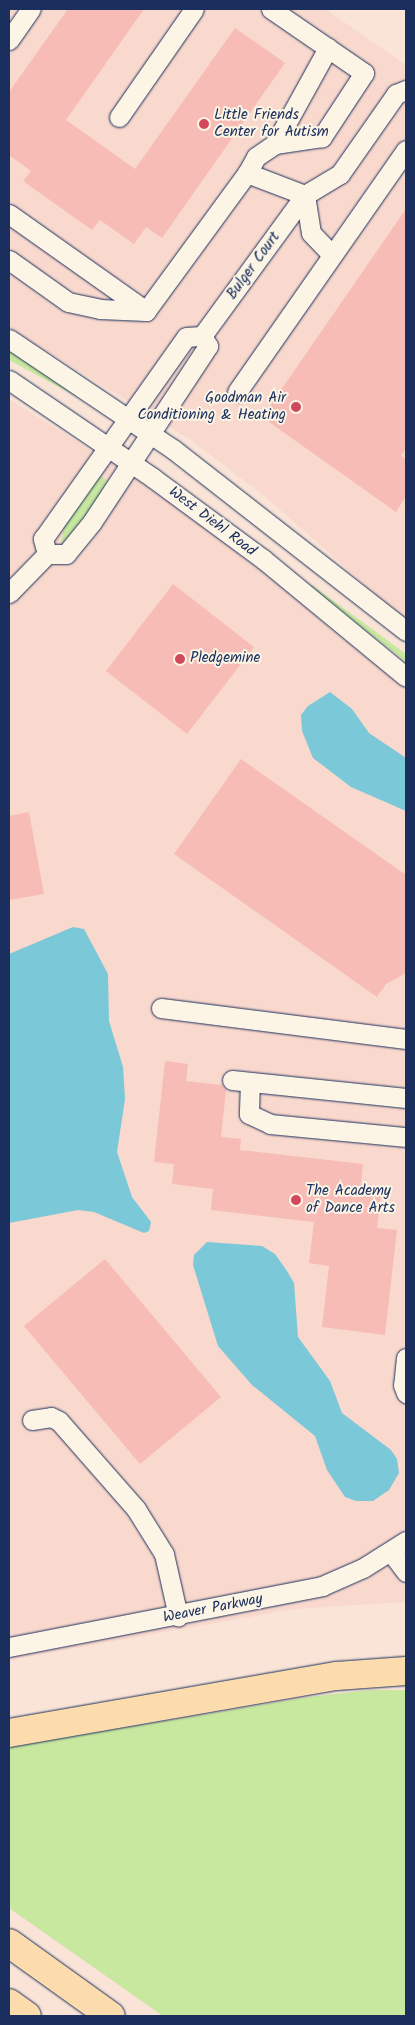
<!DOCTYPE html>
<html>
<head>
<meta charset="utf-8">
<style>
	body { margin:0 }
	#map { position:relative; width:415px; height:2025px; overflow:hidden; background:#fae4d7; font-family:Kalam,sans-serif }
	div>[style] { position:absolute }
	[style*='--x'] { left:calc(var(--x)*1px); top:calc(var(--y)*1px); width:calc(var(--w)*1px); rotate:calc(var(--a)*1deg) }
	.built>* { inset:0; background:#f9d8cd }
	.green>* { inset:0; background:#c8e79f }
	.water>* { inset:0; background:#7ac8d8 }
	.building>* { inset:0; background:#f7bcb5 }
	.roads { filter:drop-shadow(0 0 1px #1b2f5e) drop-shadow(0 0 1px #1b2f5e) }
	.minor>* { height:19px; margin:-9.5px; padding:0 9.5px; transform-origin:9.5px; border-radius:9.5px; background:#fcf5e5 }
	.highway>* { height:28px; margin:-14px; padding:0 14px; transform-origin:14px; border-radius:14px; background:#fcdcac }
	.dots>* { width:14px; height:14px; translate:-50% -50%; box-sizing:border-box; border:2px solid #fcf5e5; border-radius:50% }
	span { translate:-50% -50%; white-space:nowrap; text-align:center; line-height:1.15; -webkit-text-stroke:4px #fcf5e5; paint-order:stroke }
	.poi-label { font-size:15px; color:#1b2f5e }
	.left { translate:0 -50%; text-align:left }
	.right { translate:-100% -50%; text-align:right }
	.street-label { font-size:15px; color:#1b2f5e }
	.frame { position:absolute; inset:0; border:10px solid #1b2f5e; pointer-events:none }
</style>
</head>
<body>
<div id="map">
	<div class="built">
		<div style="clip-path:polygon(9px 9px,325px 9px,406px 65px,406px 621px,268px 499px,191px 440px,9px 328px)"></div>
		<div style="clip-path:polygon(9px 399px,161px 494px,262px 569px,406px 689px,406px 1602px,293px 1609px,9px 1660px)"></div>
	</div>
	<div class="green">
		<div style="clip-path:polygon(9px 348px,96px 407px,9px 360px)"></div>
		<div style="clip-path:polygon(101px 476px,107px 480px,96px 502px,61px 547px,64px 525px)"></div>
		<div style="clip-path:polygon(312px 585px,406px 654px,406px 662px,311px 587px)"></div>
		<div style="clip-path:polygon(370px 1690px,406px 1690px,406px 2016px,163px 2016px,9px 1908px,9px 1747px,308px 1697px)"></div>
	</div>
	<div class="water">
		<div style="clip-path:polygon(330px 692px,352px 709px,369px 733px,406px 758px,406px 811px,351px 787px,313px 758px,302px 731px,301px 715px,308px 706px)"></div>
		<div style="clip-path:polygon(73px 927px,84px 929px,108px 974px,109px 1021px,123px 1067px,125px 1099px,117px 1152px,132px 1197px,151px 1222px,149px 1231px,144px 1233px,94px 1212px,78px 1210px,9px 1223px,9px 954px)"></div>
		<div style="clip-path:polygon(207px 1242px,262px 1246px,275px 1254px,287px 1271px,294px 1283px,298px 1337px,330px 1381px,342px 1413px,391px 1450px,397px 1459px,399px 1473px,389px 1490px,373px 1501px,356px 1501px,345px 1497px,327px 1470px,315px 1436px,252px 1385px,218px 1346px,193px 1265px,194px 1255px)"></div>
	</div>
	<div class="building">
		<div style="clip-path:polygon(68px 9px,144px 9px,66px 120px,135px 169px,235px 28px,285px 63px,162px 238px,146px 227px,134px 244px,100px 220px,92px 230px,23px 181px,31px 171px,9px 155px,9px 92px)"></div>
		<div style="clip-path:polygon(406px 209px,406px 448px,401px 456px,406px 459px,406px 496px,396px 512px,269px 422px,265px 413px)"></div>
		<div style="clip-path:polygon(173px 584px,254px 647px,187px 734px,106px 671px)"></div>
		<div style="clip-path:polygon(241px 759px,406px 875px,406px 973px,386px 984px,377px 997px,174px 854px)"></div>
		<div style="clip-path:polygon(29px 812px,44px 894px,9px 900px,9px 816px)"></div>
		<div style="clip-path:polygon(165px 1061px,188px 1064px,186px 1081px,222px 1085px,226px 1090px,221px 1137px,241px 1139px,240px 1150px,363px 1164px,361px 1184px,382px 1187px,377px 1228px,397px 1230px,385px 1335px,322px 1327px,329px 1266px,309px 1263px,314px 1222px,211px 1210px,213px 1189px,172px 1184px,174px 1164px,154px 1162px)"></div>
		<div style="clip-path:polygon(105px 1259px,221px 1397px,140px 1464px,24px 1326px)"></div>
	</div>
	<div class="roads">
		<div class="minor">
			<div style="--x:271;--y:9;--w:113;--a:34.5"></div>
			<div style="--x:364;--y:73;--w:77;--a:123.3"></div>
			<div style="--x:322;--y:137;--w:48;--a:171.5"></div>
			<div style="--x:275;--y:144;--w:23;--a:146"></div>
			<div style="--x:256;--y:157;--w:18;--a:119"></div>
			<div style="--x:247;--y:173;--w:62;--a:20.8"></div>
			<div style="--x:9;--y:40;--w:38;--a:-55"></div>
			<div style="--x:119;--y:117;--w:131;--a:-55.2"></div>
			<div style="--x:275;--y:144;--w:110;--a:-61.1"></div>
			<div style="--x:305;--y:195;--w:38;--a:81"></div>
			<div style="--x:311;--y:233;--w:30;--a:46"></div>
			<div style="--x:9;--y:214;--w:168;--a:35.3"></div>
			<div style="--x:9;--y:260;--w:72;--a:35.4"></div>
			<div style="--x:68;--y:302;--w:33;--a:12"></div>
			<div style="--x:100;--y:309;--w:46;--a:2.5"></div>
			<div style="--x:146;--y:311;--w:171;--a:-53.8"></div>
			<div style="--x:9;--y:339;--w:197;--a:33.9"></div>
			<div style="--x:173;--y:449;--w:296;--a:38"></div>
			<div style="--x:9;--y:380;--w:174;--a:34.2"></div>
			<div style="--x:153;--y:478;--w:137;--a:36.4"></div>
			<div style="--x:263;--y:559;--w:185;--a:39.5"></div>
			<div style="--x:237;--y:392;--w:295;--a:-55.1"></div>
			<div style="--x:47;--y:554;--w:16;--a:-105"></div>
			<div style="--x:43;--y:539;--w:247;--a:-54.7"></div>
			<div style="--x:186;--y:337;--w:16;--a:-4"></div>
			<div style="--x:202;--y:336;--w:175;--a:-53.9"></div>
			<div style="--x:305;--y:195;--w:41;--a:-31"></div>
			<div style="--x:340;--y:174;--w:98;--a:-55"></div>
			<div style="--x:396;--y:94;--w:11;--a:-22"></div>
			<div style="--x:47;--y:554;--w:19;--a:0"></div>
			<div style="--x:66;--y:554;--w:41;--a:-50.9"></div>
			<div style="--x:92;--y:522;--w:211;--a:-56.6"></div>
			<div style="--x:208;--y:346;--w:12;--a:-121"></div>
			<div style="--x:9;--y:593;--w:54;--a:-45.7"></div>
			<div style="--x:161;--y:1008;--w:247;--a:7.2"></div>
			<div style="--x:232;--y:1080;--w:175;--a:5.9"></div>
			<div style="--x:250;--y:1082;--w:32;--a:92"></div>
			<div style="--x:249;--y:1114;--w:23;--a:25"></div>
			<div style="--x:270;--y:1124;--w:137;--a:5.5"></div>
			<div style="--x:406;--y:1358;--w:27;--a:96"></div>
			<div style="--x:403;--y:1385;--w:9;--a:69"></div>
			<div style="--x:32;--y:1420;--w:19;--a:-9"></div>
			<div style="--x:51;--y:1417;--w:9;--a:27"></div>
			<div style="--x:59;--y:1421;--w:117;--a:48.8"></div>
			<div style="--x:136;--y:1509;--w:53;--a:58.1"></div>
			<div style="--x:164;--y:1554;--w:64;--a:77.3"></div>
			<div style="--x:391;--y:1552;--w:25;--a:53"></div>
			<div style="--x:9;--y:1647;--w:319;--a:-11"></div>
			<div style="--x:322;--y:1586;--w:45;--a:-23.7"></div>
			<div style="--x:363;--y:1568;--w:51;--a:-32.1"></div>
		</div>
		<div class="highway">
			<div style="--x:9;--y:1733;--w:333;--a:-9.9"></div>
			<div style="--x:337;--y:1676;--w:69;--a:-4.1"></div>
			<div style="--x:9;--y:1943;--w:125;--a:35.6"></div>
			<div style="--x:9;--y:2003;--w:22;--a:36"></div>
		</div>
	</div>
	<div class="dots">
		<div style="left:204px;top:124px;background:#d1495b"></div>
		<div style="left:296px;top:407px;background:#d1495b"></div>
		<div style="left:180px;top:659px;background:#d1495b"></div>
		<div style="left:296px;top:1200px;background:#d1495b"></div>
	</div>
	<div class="poi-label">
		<span class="left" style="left:214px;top:124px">Little Friends<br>Center for Autism</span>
		<span class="right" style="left:286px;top:407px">Goodman Air<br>Conditioning &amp; Heating</span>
		<span class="left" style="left:190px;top:659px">Pledgemine</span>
		<span class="left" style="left:306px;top:1200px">The Academy<br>of Dance Arts</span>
	</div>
	<div class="street-label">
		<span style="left:254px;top:266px;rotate:-54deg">Bulger Court</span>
		<span style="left:212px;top:522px;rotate:37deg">West Diehl Road</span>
		<span style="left:213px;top:1609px;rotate:-11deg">Weaver Parkway</span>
	</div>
	<div class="frame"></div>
</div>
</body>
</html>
